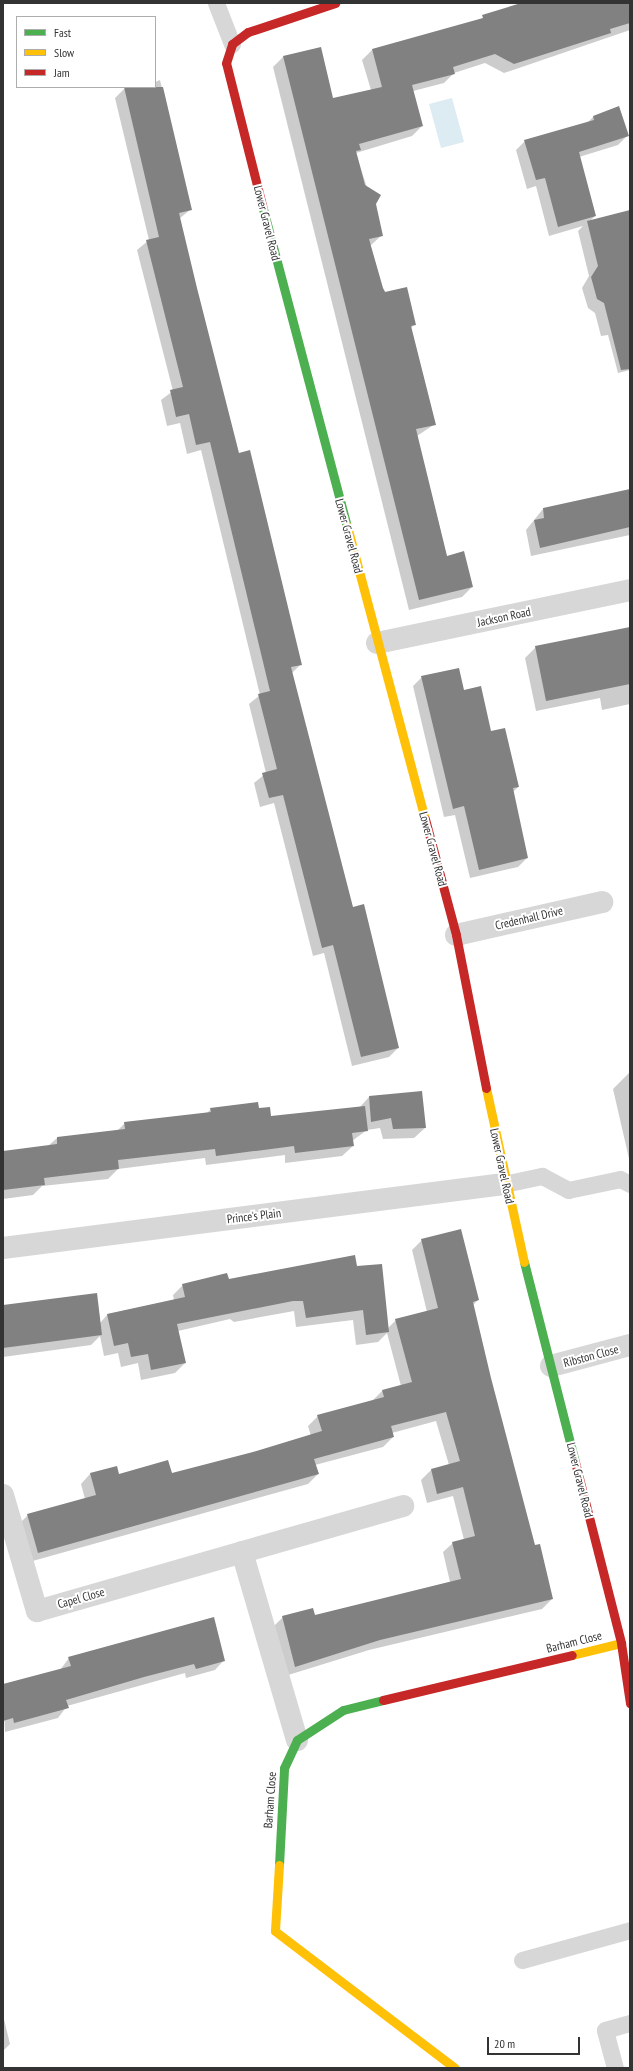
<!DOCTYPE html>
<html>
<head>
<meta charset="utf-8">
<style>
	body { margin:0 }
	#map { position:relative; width:633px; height:2071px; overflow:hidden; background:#fff; font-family:"PT Sans Narrow",sans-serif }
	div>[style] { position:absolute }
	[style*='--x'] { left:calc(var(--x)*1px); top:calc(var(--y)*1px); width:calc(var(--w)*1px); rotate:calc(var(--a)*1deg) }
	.water>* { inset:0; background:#ddebf3 }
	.shadow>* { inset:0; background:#0003 }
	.building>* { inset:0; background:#818181 }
	.lane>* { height:17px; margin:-8.5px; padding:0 8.5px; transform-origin:8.5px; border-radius:8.5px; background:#d7d7d7 }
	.street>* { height:22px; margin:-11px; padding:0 11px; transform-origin:11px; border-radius:11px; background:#d7d7d7 }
	.fast>* { height:9px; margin:-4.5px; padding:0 4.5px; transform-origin:4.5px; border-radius:4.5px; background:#4caf50 }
	.slow>* { height:9px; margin:-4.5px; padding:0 4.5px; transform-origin:4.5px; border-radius:4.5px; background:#ffc107 }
	.jam>* { height:9px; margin:-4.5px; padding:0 4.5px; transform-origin:4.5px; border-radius:4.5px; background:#c62828 }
	span { translate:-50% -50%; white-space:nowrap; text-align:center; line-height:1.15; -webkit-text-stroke:4px #fff; paint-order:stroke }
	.street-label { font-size:12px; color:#333 }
	.frame { position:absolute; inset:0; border:4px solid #333; pointer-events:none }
	.legend { position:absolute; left:16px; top:16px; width:140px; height:72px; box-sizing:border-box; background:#fff; border:1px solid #adadad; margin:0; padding:5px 7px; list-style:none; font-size:12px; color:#333 }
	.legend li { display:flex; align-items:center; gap:8px; height:20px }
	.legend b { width:20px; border:1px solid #adadad }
	.scale { position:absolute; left:487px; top:2037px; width:93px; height:18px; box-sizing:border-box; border:2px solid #333; border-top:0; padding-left:5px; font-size:12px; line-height:14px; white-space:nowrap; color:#333; -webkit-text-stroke:3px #fff; paint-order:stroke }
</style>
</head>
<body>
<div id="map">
	<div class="water">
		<div style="clip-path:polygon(452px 98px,464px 142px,441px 148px,429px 104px)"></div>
	</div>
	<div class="shadow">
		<div style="clip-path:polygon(523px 3px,630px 3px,630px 30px,504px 73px,485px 63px,454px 73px,444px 83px,413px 91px,422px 126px,412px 136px,356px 153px,382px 235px,370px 246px,382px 288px,415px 324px,411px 328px,435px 424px,417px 436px,447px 557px,472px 587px,462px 597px,409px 610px,273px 67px,283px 57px,320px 49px,332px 99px,371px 90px,362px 60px,372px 50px,477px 21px)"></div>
		<div style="clip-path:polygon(160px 80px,191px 209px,179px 219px,238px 454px,301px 664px,292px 673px,352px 908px,398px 1048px,389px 1057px,352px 1066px,324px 953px,313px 956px,274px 803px,260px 807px,254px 783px,266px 773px,249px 704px,260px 695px,201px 450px,187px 454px,180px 423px,167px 426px,161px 400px,173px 391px,137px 250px,149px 240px,115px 98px,124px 89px,155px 87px,155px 82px)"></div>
		<div style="clip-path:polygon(619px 108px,627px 136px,618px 145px,579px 157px,595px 216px,590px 221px,630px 223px,630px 370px,618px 373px,608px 335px,601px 336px,595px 313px,588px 308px,582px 288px,589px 276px,578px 231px,583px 226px,549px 236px,536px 186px,527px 189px,516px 150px,525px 141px,587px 123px,593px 117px)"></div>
		<div style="clip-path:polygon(630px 490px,630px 535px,531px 556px,526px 530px,543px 509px)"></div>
		<div style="clip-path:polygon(630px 628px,630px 704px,602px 710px,600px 698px,536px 711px,525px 658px,536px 647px)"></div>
		<div style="clip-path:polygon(422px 677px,463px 691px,490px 732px,518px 787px,513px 792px,527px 858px,518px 867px,470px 878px,455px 815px,444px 817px,413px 686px)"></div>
		<div style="clip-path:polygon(630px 1072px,630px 1163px,613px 1089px)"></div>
		<div style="clip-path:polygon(421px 1092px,425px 1128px,414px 1138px,383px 1139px,380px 1128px,367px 1130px,352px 1141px,353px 1146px,342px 1156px,285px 1163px,285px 1155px,206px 1165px,205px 1158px,118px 1169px,108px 1179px,42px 1186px,33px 1195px,3px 1199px,3px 1152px,48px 1146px,57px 1138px,117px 1131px,125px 1123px,206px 1114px,211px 1109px,258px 1109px,270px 1117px,359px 1108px,369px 1097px)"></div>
		<div style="clip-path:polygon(422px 1240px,478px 1300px,473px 1305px,490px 1378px,534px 1546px,552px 1599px,542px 1609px,369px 1650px,285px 1676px,273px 1627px,283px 1617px,314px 1616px,450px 1582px,443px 1552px,453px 1543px,464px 1540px,453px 1496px,427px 1503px,421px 1480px,431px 1470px,449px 1465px,436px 1421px,392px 1433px,393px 1437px,383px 1447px,315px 1465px,318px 1474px,308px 1484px,29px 1562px,18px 1525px,28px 1515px,85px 1499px,81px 1484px,90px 1474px,171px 1475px,253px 1453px,311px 1436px,308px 1426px,318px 1416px,372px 1401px,382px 1391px,401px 1386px,387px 1333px,378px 1342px,356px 1345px,353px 1320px,296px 1327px,294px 1311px,234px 1322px,230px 1319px,178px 1331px,185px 1363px,175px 1373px,141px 1380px,138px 1363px,121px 1367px,118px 1353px,104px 1356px,100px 1336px,91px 1345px,3px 1357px,3px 1306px,100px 1323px,108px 1314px,174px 1300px,173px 1295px,183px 1285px,356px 1268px,388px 1328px,396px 1320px,427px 1312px,412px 1250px)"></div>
		<div style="clip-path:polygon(69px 1658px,224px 1660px,215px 1670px,186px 1678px,185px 1673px,67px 1706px,58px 1718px,5px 1732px,3px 1685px,60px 1670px)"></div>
		<div style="clip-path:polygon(3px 2015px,10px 2044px,3px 2051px)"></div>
	</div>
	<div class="building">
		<div style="clip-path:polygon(521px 3px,630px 3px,630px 23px,610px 29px,611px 33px,514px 64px,495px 54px,453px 67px,455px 74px,412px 85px,423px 126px,359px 144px,361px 150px,356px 151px,365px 185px,381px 195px,376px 204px,383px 236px,369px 239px,383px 288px,385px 292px,407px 287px,416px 325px,411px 326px,436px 425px,416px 429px,447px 556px,464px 551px,473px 587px,419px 600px,283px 56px,321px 47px,333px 98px,382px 87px,372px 49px,483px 18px,482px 15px)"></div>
		<div style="clip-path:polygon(124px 87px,163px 87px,192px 210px,179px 213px,197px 288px,239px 453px,250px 450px,302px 665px,291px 667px,353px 907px,364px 904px,399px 1048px,361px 1057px,333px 945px,322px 948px,283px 795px,269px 798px,262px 773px,277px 769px,258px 694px,270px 691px,210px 442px,196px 445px,189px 414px,176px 417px,170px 390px,183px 387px,146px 240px,159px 237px)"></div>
		<div style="clip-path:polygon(619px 106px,629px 136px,579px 152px,596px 216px,558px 227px,545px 178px,536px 180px,524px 140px,594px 120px,593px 116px)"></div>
		<div style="clip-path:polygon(630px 210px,630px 369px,621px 370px,604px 303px,597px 299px,591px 277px,598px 266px,587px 221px)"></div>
		<div style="clip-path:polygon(630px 489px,630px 527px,540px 548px,534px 520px,544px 518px,543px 508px)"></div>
		<div style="clip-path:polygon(630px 627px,630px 684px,546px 701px,535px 646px)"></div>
		<div style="clip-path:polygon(459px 668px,464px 690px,481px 686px,491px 731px,505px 728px,519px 787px,513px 788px,528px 858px,479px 870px,464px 806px,453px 809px,421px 676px)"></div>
		<div style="clip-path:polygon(422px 1091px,426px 1128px,393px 1129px,391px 1118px,371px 1122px,369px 1096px)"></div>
		<div style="clip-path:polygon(258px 1102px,259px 1108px,270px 1107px,271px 1116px,365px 1106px,368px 1131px,352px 1133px,354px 1146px,295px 1153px,294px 1146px,216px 1156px,215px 1149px,118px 1160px,119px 1169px,44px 1178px,45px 1185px,3px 1190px,3px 1151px,57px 1144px,57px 1137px,125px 1129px,124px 1122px,211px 1112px,210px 1108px)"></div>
		<div style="clip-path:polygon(461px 1229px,479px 1300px,473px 1302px,491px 1378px,535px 1545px,540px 1544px,553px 1599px,380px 1640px,295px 1667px,282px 1616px,313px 1608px,315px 1615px,461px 1579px,452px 1542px,475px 1536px,463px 1487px,437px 1494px,431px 1469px,460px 1461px,446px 1412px,391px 1426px,394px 1437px,314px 1459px,319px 1474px,38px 1553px,27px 1514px,96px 1495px,90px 1473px,117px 1466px,119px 1474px,168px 1460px,172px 1473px,253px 1452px,322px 1431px,317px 1415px,384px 1397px,382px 1390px,412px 1382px,395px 1319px,438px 1308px,421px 1239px)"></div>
		<div style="clip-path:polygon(355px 1255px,357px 1266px,382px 1264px,389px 1332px,366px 1335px,363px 1310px,306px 1318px,303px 1301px,293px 1301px,177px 1324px,186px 1363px,151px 1370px,148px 1354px,131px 1357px,128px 1343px,114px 1346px,107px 1314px,185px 1297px,182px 1284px,227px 1273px,229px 1279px)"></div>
		<div style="clip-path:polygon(97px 1293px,102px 1335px,3px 1348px,3px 1305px)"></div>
		<div style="clip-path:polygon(214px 1617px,225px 1661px,196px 1669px,194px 1664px,144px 1677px,66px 1700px,69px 1708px,14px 1723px,13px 1718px,3px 1721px,3px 1684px,71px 1666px,68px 1657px)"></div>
	</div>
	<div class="lane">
		<div style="--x:216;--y:3;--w:44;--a:68.7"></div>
		<div style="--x:504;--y:1184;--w:39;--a:-12"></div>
		<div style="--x:542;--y:1176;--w:30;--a:28"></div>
		<div style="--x:568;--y:1190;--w:53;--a:-11.9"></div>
		<div style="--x:620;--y:1179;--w:11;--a:27"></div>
		<div style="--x:522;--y:1960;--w:112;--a:-15.5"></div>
		<div style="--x:615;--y:2068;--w:39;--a:-105"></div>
		<div style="--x:605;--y:2030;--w:26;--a:-16"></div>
	</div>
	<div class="street">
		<div style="--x:377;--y:643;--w:258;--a:-11.8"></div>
		<div style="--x:456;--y:935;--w:150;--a:-12.7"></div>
		<div style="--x:3;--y:1248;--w:505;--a:-7.28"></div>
		<div style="--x:551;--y:1366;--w:82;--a:-14.9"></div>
		<div style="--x:3;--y:1495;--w:121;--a:73.7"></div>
		<div style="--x:37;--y:1611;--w:381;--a:-16"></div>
		<div style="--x:242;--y:1552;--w:196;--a:73.7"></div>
	</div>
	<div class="fast">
		<div style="--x:262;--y:205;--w:332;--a:75.2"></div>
		<div style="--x:524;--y:1262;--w:206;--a:75.7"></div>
		<div style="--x:279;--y:1865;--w:97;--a:-87"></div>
		<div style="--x:284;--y:1768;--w:31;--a:-65"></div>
		<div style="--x:297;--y:1740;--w:55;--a:-33.1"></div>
		<div style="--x:343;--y:1710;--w:41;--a:-14"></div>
	</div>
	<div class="slow">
		<div style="--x:347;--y:526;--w:303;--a:75.1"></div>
		<div style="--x:486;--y:1088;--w:178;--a:77.7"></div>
		<div style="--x:572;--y:1655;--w:50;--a:-13.8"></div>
		<div style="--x:279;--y:1865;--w:66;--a:93.5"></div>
		<div style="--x:275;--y:1931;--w:226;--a:37.3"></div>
	</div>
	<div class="jam">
		<div style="--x:262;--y:205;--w:146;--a:-104.2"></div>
		<div style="--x:226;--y:63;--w:20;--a:-72"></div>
		<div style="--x:232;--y:44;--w:20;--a:-37"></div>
		<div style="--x:248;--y:32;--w:92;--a:-18.4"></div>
		<div style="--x:425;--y:819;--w:120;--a:75"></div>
		<div style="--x:456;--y:935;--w:156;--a:78.9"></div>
		<div style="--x:575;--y:1462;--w:187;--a:75.7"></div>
		<div style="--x:621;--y:1643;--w:61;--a:81.5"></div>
		<div style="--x:383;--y:1700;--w:194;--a:-13.4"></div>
	</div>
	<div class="street-label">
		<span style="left:267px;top:223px;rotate:76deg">Lower Gravel Road</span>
		<span style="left:349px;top:536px;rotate:75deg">Lower Gravel Road</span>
		<span style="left:504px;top:617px;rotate:-12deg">Jackson Road</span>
		<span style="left:433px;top:849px;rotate:75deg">Lower Gravel Road</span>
		<span style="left:529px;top:918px;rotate:-13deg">Credenhall Drive</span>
		<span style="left:502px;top:1166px;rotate:78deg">Lower Gravel Road</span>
		<span style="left:254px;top:1216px;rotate:-7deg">Prince's Plain</span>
		<span style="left:591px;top:1356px;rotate:-15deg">Ribston Close</span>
		<span style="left:580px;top:1480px;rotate:76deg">Lower Gravel Road</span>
		<span style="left:81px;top:1598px;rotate:-16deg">Capel Close</span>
		<span style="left:574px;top:1642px;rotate:-14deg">Barham Close</span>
		<span style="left:270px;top:1800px;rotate:-86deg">Barham Close</span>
	</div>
	<div class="frame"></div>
	<ul class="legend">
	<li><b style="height:5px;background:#4caf50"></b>Fast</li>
	<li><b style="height:5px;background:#ffc107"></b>Slow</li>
	<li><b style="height:5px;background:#c62828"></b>Jam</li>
	</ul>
	<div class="scale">20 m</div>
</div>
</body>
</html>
